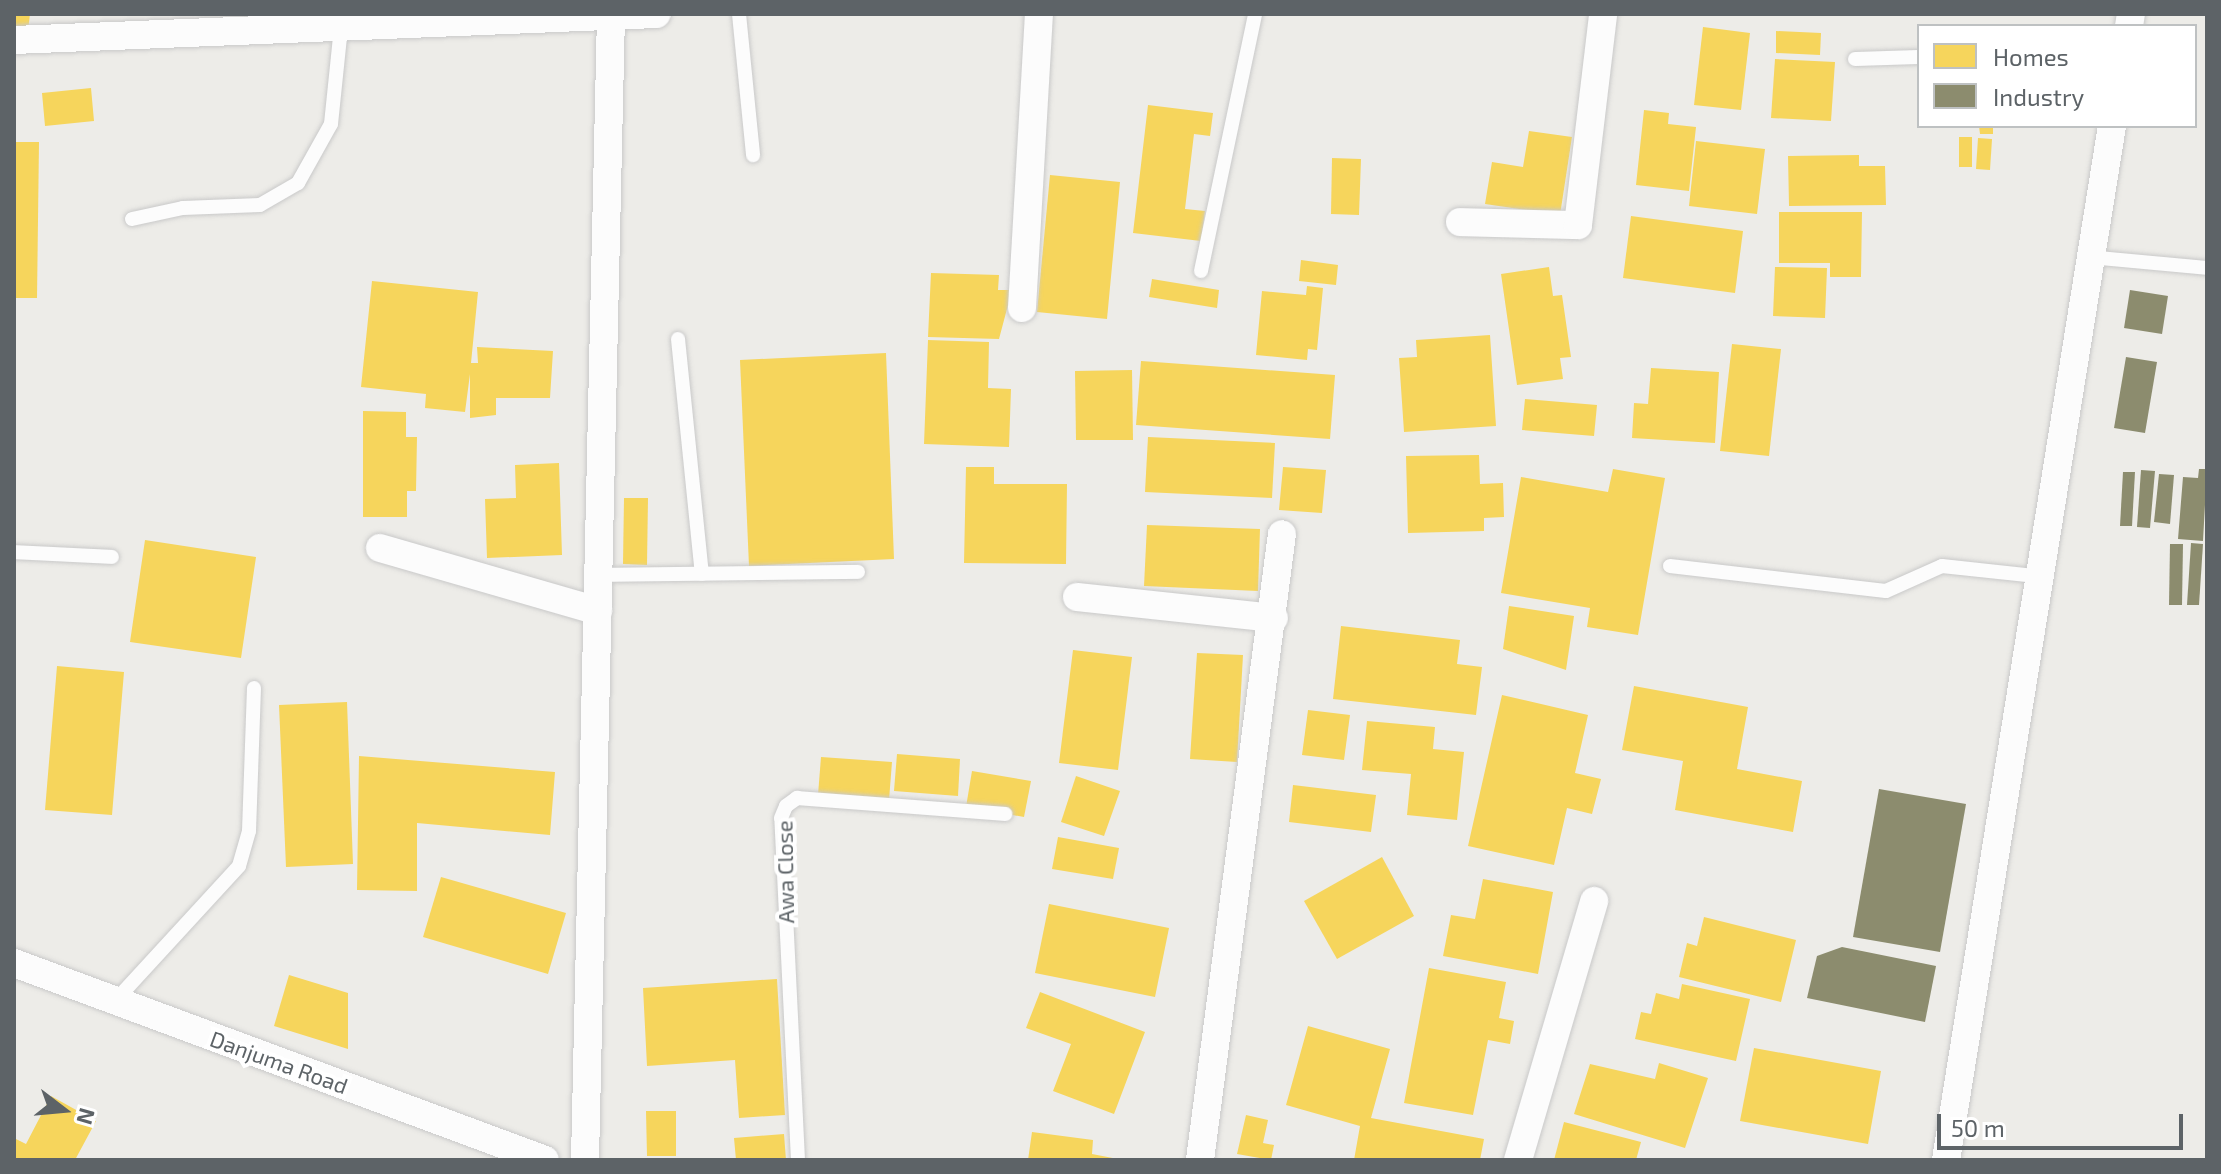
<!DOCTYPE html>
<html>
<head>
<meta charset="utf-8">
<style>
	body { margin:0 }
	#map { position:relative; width:2221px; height:1174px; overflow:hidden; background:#edece8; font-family:"Exo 2",sans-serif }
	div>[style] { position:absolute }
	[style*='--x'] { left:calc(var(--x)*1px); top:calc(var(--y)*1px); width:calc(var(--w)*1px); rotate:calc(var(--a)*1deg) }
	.homes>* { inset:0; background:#f6d55c }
	.industry>* { inset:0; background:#8c8c6e }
	.roads { filter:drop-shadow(0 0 2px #c9c9c9) drop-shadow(0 0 2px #c9c9c9) }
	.service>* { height:14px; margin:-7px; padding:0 7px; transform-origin:7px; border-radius:7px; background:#fcfcfc }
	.minor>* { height:28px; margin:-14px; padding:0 14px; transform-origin:14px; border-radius:14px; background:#fcfcfc }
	span { translate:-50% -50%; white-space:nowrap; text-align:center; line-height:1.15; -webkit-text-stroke:8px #fff; paint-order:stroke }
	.street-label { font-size:22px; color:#5d6367 }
	.frame { position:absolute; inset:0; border:16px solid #5d6367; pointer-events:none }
	.legend { position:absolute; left:1917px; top:24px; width:280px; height:104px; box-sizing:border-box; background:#fff; border:2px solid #bec1c2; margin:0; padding:10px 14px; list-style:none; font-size:24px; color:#5d6367 }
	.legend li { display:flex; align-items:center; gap:16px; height:40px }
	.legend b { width:40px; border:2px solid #bec1c2 }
	.north { position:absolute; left:24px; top:1070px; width:80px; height:80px; -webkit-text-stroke:6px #fff; paint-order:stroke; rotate:106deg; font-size:22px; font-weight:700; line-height:32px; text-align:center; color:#5d6367 }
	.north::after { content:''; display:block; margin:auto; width:28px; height:36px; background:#5d6367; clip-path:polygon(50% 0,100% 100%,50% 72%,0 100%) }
	.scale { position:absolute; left:1937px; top:1114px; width:246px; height:36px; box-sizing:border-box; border:4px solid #5d6367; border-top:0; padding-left:10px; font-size:24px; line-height:28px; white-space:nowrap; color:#5d6367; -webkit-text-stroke:6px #fff; paint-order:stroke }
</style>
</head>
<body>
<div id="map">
	<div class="homes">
		<div style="clip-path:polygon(14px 14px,30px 14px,28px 31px,14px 29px)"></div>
		<div style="clip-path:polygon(1703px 27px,1750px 33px,1741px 110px,1694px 105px)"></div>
		<div style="clip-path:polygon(1776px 31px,1821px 33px,1820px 55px,1776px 53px)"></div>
		<div style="clip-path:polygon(1775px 59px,1835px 62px,1831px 121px,1771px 118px)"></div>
		<div style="clip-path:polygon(91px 88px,94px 121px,45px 126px,42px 93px)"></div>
		<div style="clip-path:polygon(1148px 105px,1213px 113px,1210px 136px,1194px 134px,1185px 209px,1205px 211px,1201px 241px,1133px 233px)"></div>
		<div style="clip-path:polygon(1644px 110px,1669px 113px,1668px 124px,1696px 127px,1689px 191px,1636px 185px)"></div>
		<div style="clip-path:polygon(1979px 126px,1993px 126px,1993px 134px,1980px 134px)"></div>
		<div style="clip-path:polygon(1529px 131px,1572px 137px,1560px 215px,1485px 204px,1492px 162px,1523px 167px)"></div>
		<div style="clip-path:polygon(1959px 137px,1972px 137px,1972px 167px,1959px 167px)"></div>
		<div style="clip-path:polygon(1978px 138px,1992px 139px,1990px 170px,1976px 169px)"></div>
		<div style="clip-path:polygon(1696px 141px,1765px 149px,1757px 214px,1689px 206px)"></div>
		<div style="clip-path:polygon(14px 142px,39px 142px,37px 298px,14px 298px)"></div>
		<div style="clip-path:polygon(1859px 155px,1859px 166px,1885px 166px,1886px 205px,1789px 206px,1788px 156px)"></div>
		<div style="clip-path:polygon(1332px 158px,1361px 159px,1359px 215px,1331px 214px)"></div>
		<div style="clip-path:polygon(1050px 175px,1120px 182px,1107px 319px,1037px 312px)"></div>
		<div style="clip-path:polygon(1779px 212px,1862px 212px,1861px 277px,1830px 277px,1830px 263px,1779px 263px)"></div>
		<div style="clip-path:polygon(1631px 216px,1743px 231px,1735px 293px,1623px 278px)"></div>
		<div style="clip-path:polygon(1301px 260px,1338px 265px,1336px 285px,1299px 281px)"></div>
		<div style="clip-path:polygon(1549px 267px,1553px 296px,1562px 295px,1571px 357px,1560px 358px,1563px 379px,1517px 385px,1501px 274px)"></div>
		<div style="clip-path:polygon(1775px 267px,1827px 268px,1825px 318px,1773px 316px)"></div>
		<div style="clip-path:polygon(931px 273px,999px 275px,998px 290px,1012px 290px,999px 339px,928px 337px)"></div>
		<div style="clip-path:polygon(1152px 279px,1219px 290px,1217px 308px,1149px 297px)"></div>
		<div style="clip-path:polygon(372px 281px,478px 292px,471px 363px,478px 363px,477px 347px,553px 351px,550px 398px,496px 398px,496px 415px,470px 418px,470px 374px,465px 412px,425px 408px,426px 394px,361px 387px)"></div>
		<div style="clip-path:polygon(1307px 286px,1323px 288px,1317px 350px,1308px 349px,1307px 360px,1256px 355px,1262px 291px,1306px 295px)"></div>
		<div style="clip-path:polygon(1490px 335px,1496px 426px,1404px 432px,1399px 358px,1417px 357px,1416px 340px)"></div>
		<div style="clip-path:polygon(928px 340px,989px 342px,988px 388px,1011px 389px,1009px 447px,924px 444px)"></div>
		<div style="clip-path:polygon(1732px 344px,1781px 349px,1769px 456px,1720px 451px)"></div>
		<div style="clip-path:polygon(886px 353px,894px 559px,749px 566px,740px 360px)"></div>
		<div style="clip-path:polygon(1141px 361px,1335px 375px,1330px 439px,1136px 425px)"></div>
		<div style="clip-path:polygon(1651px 368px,1719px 372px,1715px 443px,1632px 438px,1634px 403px,1648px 404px)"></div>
		<div style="clip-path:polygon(1132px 370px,1133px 440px,1076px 440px,1075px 371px)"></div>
		<div style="clip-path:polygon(1525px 399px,1597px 405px,1594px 436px,1522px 430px)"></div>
		<div style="clip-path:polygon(363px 411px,406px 412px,406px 437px,417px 437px,416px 491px,407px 491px,407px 517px,363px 517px)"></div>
		<div style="clip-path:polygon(1148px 437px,1275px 443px,1272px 498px,1145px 492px)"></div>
		<div style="clip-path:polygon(1479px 455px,1480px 484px,1503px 483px,1504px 517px,1484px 518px,1484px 531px,1408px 533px,1406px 456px)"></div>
		<div style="clip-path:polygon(559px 463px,562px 555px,487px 558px,485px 499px,516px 498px,515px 465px)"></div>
		<div style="clip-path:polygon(966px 467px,994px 467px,994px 484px,1067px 484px,1066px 564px,964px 563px)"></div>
		<div style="clip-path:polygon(1283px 467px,1326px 470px,1322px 513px,1279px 510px)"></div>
		<div style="clip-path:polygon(1613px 469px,1665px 478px,1638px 635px,1587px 627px,1590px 608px,1501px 593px,1521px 477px,1608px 492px)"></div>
		<div style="clip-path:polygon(624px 498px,648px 498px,647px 565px,623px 564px)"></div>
		<div style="clip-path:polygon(1147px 525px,1260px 529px,1258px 591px,1144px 586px)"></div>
		<div style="clip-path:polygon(145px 540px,256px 557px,241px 658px,130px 642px)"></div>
		<div style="clip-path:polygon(1509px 606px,1574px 616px,1566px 670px,1503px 649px)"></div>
		<div style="clip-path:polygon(1341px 626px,1460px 640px,1457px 664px,1482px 667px,1476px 715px,1333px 699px)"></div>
		<div style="clip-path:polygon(1073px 650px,1132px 657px,1118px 770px,1059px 763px)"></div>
		<div style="clip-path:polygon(1197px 653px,1243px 655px,1237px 762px,1190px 759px)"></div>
		<div style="clip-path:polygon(57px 666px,124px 672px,112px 815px,45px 810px)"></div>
		<div style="clip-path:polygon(1634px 686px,1748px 707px,1737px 769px,1802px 781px,1793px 832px,1675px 810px,1683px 761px,1622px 750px)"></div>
		<div style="clip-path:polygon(1502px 695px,1588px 715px,1575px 773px,1601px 779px,1592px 814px,1567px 808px,1554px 865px,1468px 846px)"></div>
		<div style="clip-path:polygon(347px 702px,353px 864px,286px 867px,279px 705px)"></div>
		<div style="clip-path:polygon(1308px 710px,1350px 715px,1344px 760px,1302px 755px)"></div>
		<div style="clip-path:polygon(1367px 721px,1435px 727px,1433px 749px,1464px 752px,1457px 820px,1407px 815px,1411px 774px,1362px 770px)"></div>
		<div style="clip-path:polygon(897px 754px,960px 759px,958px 796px,894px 791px)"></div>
		<div style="clip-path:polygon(359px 756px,555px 772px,550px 835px,417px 823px,417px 891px,357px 890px)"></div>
		<div style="clip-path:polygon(821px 757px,892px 762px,889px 800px,818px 795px)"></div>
		<div style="clip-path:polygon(972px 771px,1031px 781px,1024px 817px,966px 807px)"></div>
		<div style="clip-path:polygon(1076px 776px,1120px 791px,1104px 836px,1061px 822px)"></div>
		<div style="clip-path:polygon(1293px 785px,1376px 795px,1371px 832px,1289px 822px)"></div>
		<div style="clip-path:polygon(1058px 837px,1119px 848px,1113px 879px,1052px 869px)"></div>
		<div style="clip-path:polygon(1382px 857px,1414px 916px,1337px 959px,1304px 901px)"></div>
		<div style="clip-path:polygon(441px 877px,566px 913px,548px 974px,423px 937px)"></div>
		<div style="clip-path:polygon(1483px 879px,1553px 892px,1538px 974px,1443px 956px,1451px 915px,1475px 919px)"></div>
		<div style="clip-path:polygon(1049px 904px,1169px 928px,1155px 997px,1035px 973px)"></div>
		<div style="clip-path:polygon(1704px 917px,1796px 940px,1781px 1002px,1679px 977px,1687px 943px,1697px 946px)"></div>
		<div style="clip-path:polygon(1429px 968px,1506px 982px,1499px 1018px,1514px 1021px,1510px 1044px,1488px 1040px,1473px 1115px,1404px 1103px)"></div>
		<div style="clip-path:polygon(289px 975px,348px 993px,348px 1049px,274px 1026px)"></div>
		<div style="clip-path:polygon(777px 979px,785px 1115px,739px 1118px,735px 1060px,647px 1066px,643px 988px)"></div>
		<div style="clip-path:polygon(1682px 984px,1750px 999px,1736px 1061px,1635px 1039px,1641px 1012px,1651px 1014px,1656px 993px,1679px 999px)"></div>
		<div style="clip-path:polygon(1040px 992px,1145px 1032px,1114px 1114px,1053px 1091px,1071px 1044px,1026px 1028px)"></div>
		<div style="clip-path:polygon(1308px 1026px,1390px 1049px,1371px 1118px,1484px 1139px,1480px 1160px,1354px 1160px,1360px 1126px,1286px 1105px)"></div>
		<div style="clip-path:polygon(1754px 1048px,1881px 1071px,1868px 1144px,1740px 1121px)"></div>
		<div style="clip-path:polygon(1659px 1063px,1708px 1078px,1685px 1148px,1574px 1114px,1590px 1064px,1655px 1079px)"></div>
		<div style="clip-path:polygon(51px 1096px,96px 1121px,75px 1160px,14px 1160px,14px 1138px,26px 1144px)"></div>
		<div style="clip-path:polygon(646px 1111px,676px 1111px,676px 1156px,647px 1156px)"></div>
		<div style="clip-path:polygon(1246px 1115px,1268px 1120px,1263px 1143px,1274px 1145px,1271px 1160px,1237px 1154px)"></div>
		<div style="clip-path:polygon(1564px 1122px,1641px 1142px,1636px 1160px,1554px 1160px)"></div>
		<div style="clip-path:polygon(1032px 1132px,1093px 1140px,1092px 1154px,1123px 1160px,1028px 1160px)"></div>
		<div style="clip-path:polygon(784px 1134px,786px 1160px,736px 1160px,734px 1138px)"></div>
	</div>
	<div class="industry">
		<div style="clip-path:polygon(2130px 290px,2168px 296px,2162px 334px,2124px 328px)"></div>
		<div style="clip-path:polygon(2126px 357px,2157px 362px,2145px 433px,2114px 428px)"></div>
		<div style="clip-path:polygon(2199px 469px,2207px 469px,2203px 541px,2178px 539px,2183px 477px,2198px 478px)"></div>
		<div style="clip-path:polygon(2141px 470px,2155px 471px,2150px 528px,2137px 527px)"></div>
		<div style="clip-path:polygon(2123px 472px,2135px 472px,2132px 526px,2120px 526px)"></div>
		<div style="clip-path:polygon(2159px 474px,2174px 475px,2170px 524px,2154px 522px)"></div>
		<div style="clip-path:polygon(2191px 543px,2203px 544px,2199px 605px,2187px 605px)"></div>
		<div style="clip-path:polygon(2170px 544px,2183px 544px,2182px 605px,2169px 605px)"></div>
		<div style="clip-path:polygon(1879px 789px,1966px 804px,1940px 952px,1853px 937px)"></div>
		<div style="clip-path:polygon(1842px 947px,1936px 966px,1925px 1022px,1807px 998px,1817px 956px)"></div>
	</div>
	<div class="roads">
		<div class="service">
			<div style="--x:739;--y:14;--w:142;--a:84.3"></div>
			<div style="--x:1855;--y:59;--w:64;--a:-1.8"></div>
			<div style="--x:132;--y:219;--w:52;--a:-12.2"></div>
			<div style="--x:183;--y:208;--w:77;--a:-2.2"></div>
			<div style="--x:260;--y:205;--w:44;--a:-30.1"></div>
			<div style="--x:298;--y:183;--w:68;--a:-60.8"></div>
			<div style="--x:331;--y:124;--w:97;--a:-84.1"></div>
			<div style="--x:2089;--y:257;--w:119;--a:5.3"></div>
			<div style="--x:1201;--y:271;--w:263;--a:-78.1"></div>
			<div style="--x:678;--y:339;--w:236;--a:84.2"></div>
			<div style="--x:14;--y:552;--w:98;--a:2.9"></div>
			<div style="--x:1670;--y:566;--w:217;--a:6.6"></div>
			<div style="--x:1886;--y:591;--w:61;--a:-24.1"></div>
			<div style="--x:1942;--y:566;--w:95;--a:6.1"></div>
			<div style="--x:599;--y:575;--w:259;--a:-0.7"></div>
			<div style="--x:115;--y:1001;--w:183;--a:-47.4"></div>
			<div style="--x:239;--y:866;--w:36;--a:-74"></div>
			<div style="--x:249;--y:831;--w:143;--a:-88"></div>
			<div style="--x:798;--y:1160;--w:342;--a:-92.8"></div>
			<div style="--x:781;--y:818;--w:13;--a:-67"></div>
			<div style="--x:786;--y:806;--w:14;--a:-36"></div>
			<div style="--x:797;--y:798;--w:209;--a:4.4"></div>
		</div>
		<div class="minor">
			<div style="--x:2129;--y:26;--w:12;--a:-81"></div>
			<div style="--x:14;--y:40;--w:643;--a:-2.32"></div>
			<div style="--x:1460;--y:222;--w:118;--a:1.5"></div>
			<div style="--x:1578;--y:225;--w:212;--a:-83.2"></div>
			<div style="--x:1022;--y:308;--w:294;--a:-86.7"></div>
			<div style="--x:380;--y:548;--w:227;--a:16.1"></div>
			<div style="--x:1077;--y:597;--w:198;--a:6.1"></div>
			<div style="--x:14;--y:963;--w:566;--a:20.35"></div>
			<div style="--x:585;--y:1160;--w:1144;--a:-88.7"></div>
			<div style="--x:1200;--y:1160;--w:631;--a:-82.54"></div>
			<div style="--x:1518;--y:1160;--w:270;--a:-73.6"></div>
			<div style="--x:1946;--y:1160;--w:1047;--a:-80.88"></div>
		</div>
	</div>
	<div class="street-label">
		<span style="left:785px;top:872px;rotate:-91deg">Awa Close</span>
		<span style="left:279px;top:1062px;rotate:20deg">Danjuma Road</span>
	</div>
	<div class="frame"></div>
	<ul class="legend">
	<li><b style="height:22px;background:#f6d55c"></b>Homes</li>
	<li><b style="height:22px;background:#8c8c6e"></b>Industry</li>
	</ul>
	<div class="north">N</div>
	<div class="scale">50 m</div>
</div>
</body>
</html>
